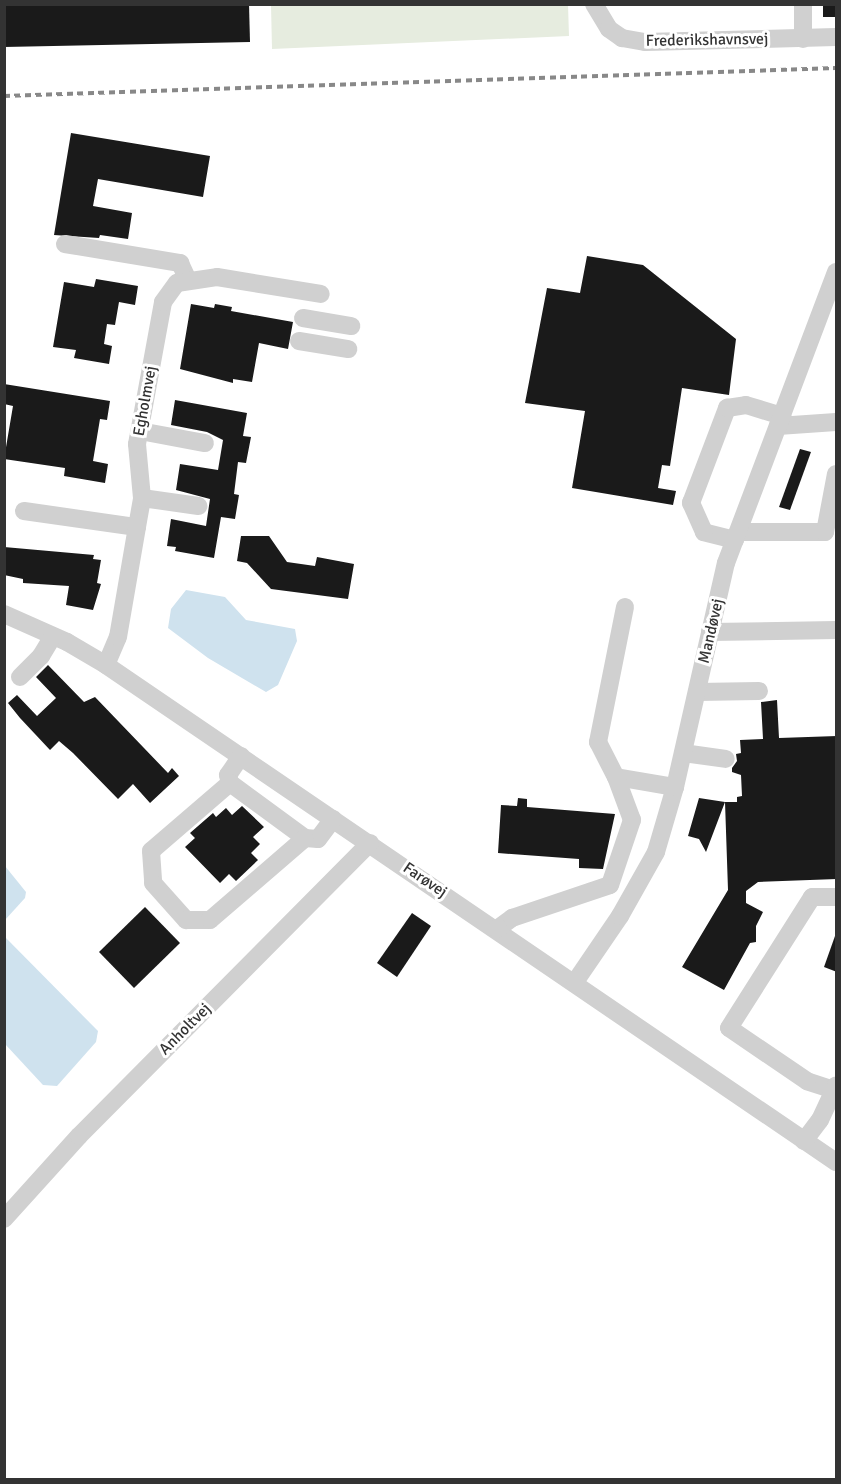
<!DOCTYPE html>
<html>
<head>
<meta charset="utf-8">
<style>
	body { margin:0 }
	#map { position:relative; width:841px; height:1484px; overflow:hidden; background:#fff; font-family:Signika,sans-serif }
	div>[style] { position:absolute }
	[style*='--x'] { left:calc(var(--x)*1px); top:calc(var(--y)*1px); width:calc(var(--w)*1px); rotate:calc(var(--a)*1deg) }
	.green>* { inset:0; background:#e6ecdf }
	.water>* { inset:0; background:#cfe2ee }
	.building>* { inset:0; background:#1a1a1a }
	.minor>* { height:18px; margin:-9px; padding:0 9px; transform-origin:9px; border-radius:9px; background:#d0d0d0 }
	.rail>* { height:4px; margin-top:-2px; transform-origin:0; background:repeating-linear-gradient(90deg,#888 0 6px,transparent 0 10.5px) }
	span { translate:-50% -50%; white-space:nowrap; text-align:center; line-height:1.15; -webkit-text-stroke:6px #fff; paint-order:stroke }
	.street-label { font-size:16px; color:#333 }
	.frame { position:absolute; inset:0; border:6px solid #333; pointer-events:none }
</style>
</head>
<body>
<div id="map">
	<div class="green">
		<div style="clip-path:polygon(271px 5px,568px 5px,569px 36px,272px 49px)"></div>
	</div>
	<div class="water">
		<div style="clip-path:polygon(186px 590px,225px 597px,246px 620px,295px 629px,297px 641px,278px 685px,266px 692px,208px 658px,168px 628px,171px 609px)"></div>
		<div style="clip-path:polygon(5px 866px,26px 892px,25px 898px,5px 920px)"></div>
		<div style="clip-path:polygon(4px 936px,98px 1031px,96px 1042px,57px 1086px,43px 1085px,5px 1044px)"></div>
	</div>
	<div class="building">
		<div style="clip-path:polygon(4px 4px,249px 4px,250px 42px,4px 47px)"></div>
		<div style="clip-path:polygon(823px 4px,837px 4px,837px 17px,823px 17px)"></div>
		<div style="clip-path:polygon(71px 133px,210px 156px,203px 197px,98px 179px,93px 206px,132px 213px,128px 239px,100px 235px,99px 238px,54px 235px)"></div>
		<div style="clip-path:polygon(587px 256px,643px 265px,736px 339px,729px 395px,682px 388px,670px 466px,662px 465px,658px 488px,676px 491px,673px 505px,572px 488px,585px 411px,525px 403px,547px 288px,580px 293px)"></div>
		<div style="clip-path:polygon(96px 279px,138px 286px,135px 305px,119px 302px,115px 325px,107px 324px,104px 344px,112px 346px,109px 364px,74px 358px,76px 350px,53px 347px,64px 282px,94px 287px)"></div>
		<div style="clip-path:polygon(191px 304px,214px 308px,215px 304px,232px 307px,231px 311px,293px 322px,288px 349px,259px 343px,252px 382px,233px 379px,233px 383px,180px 369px)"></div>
		<div style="clip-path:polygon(4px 384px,110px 401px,107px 420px,100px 419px,93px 461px,108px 464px,105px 483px,64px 476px,65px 468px,4px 459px,13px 406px,4px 404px)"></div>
		<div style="clip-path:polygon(175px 400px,247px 413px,243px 436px,251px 437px,246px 463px,238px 462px,234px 494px,239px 495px,235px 519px,221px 517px,214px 558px,175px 551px,176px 547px,167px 546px,171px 519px,206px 526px,210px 499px,176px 490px,180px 464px,218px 470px,223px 440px,207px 432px,171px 425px)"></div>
		<div style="clip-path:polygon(800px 449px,811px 452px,790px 510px,779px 507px)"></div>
		<div style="clip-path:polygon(241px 536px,269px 536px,287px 562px,315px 566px,317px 557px,354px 564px,348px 599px,271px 589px,247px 563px,237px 561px)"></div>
		<div style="clip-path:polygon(4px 547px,94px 555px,93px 559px,101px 560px,97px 583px,101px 584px,93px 610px,66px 605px,69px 586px,23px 583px,23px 579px,4px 575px)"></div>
		<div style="clip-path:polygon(48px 665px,84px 702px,95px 697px,168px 773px,172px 768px,179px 776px,150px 803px,133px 784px,118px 799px,73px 753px,59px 741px,50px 750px,20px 718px,8px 703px,17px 695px,37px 716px,56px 698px,36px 677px)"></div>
		<div style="clip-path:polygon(777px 700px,779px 738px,837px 736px,837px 879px,758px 882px,746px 891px,746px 903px,763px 912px,756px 926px,756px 942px,750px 943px,724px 990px,682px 967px,728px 890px,725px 802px,737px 802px,737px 797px,742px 796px,741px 775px,732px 772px,732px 768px,737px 761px,736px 754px,741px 753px,740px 740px,763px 739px,761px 702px)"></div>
		<div style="clip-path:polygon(518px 798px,527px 799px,527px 807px,615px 814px,603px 869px,579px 868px,579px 859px,498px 853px,501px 805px,517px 806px)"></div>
		<div style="clip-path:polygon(699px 798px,725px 802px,706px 852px,699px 839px,688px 836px)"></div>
		<div style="clip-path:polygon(242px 806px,264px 827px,253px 837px,260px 844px,251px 853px,258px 860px,236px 881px,229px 874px,220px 883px,185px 847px,195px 838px,190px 833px,213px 813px,216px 817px,226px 808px,232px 815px)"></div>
		<div style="clip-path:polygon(145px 907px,180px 943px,134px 988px,99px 952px)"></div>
		<div style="clip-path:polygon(412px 913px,431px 926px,397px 977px,377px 963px)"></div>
		<div style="clip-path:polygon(835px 936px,837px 936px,837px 972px,824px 967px)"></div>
	</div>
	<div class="minor">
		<div style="--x:594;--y:4;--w:29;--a:59"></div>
		<div style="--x:609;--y:29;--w:16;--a:35"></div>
		<div style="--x:622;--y:38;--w:23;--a:10"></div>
		<div style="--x:645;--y:42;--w:191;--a:-1.5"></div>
		<div style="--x:803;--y:4;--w:35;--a:90"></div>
		<div style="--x:65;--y:244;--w:117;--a:9.4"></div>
		<div style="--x:180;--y:263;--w:19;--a:65"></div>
		<div style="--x:303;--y:318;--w:49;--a:9.5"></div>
		<div style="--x:299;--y:341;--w:50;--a:9.3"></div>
		<div style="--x:778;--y:426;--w:58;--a:-3.9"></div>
		<div style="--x:140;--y:431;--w:66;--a:10.5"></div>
		<div style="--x:142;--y:498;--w:57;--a:8.1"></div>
		<div style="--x:24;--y:511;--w:114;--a:8.1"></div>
		<div style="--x:738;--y:532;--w:87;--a:0"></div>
		<div style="--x:825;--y:532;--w:59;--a:-79.3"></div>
		<div style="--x:735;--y:540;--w:32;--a:-166"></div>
		<div style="--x:704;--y:532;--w:32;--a:-114"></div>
		<div style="--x:691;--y:503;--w:102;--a:-69.2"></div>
		<div style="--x:727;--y:408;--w:19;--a:-9"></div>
		<div style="--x:746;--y:405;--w:38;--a:17"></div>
		<div style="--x:625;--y:607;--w:138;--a:101.3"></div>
		<div style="--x:598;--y:742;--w:39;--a:63"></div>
		<div style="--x:616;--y:777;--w:60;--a:9.6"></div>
		<div style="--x:4;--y:614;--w:69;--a:24"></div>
		<div style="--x:67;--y:642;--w:45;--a:30.5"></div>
		<div style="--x:106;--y:665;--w:883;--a:34.25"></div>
		<div style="--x:710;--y:632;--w:126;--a:-0.9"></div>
		<div style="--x:106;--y:665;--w:30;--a:-67"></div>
		<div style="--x:118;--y:637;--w:112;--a:-80.2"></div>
		<div style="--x:137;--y:527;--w:29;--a:-80"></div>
		<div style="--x:142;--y:498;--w:54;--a:-95.3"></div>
		<div style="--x:137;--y:444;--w:144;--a:-79.6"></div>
		<div style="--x:163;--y:302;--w:24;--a:-54"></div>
		<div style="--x:177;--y:283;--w:40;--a:-8.5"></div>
		<div style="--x:217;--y:277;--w:105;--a:9.3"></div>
		<div style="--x:20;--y:677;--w:30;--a:-45"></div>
		<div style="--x:41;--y:656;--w:23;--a:-59"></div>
		<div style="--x:697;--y:692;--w:62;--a:-0.9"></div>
		<div style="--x:683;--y:753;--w:43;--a:7.9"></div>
		<div style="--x:241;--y:756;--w:23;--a:124"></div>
		<div style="--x:228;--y:775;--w:8;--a:76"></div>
		<div style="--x:230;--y:783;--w:93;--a:36.3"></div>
		<div style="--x:305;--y:838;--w:13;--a:4"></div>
		<div style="--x:318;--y:839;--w:25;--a:-53"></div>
		<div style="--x:230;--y:783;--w:104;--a:139.3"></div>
		<div style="--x:151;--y:851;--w:32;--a:86"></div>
		<div style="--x:153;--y:883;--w:50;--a:48.3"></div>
		<div style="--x:186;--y:920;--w:24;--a:0"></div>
		<div style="--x:210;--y:920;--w:125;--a:-40.8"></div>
		<div style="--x:497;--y:929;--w:19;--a:-36"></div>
		<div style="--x:512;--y:918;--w:103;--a:-18.6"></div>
		<div style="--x:610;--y:885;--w:69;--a:-71.3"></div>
		<div style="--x:632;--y:820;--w:46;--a:-110.4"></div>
		<div style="--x:575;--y:982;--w:80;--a:-55.7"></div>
		<div style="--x:620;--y:916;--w:73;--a:-60.6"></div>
		<div style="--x:656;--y:852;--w:68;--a:-73.7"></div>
		<div style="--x:675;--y:787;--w:230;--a:-77.2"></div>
		<div style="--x:726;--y:563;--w:311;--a:-69.3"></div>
		<div style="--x:834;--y:1090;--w:28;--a:-162"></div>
		<div style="--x:807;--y:1081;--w:94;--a:-145.8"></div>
		<div style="--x:729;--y:1028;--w:155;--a:-57.6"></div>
		<div style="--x:812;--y:897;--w:24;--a:0"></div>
		<div style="--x:804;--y:1141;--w:26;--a:-53"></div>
		<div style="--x:820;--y:1120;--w:38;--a:-65"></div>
		<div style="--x:4;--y:1219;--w:112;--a:-47.9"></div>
		<div style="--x:79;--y:1136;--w:413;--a:-45.2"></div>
	</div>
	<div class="rail">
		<div style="--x:4;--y:96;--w:832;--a:-1.93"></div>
	</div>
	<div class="street-label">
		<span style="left:707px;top:40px;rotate:-1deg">Frederikshavnsvej</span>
		<span style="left:145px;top:401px;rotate:-80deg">Egholmvej</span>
		<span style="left:711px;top:631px;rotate:-77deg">Mandøvej</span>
		<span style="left:425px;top:880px;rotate:34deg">Farøvej</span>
		<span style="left:185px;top:1029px;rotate:-45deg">Anholtvej</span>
	</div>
	<div class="frame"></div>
</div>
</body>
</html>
